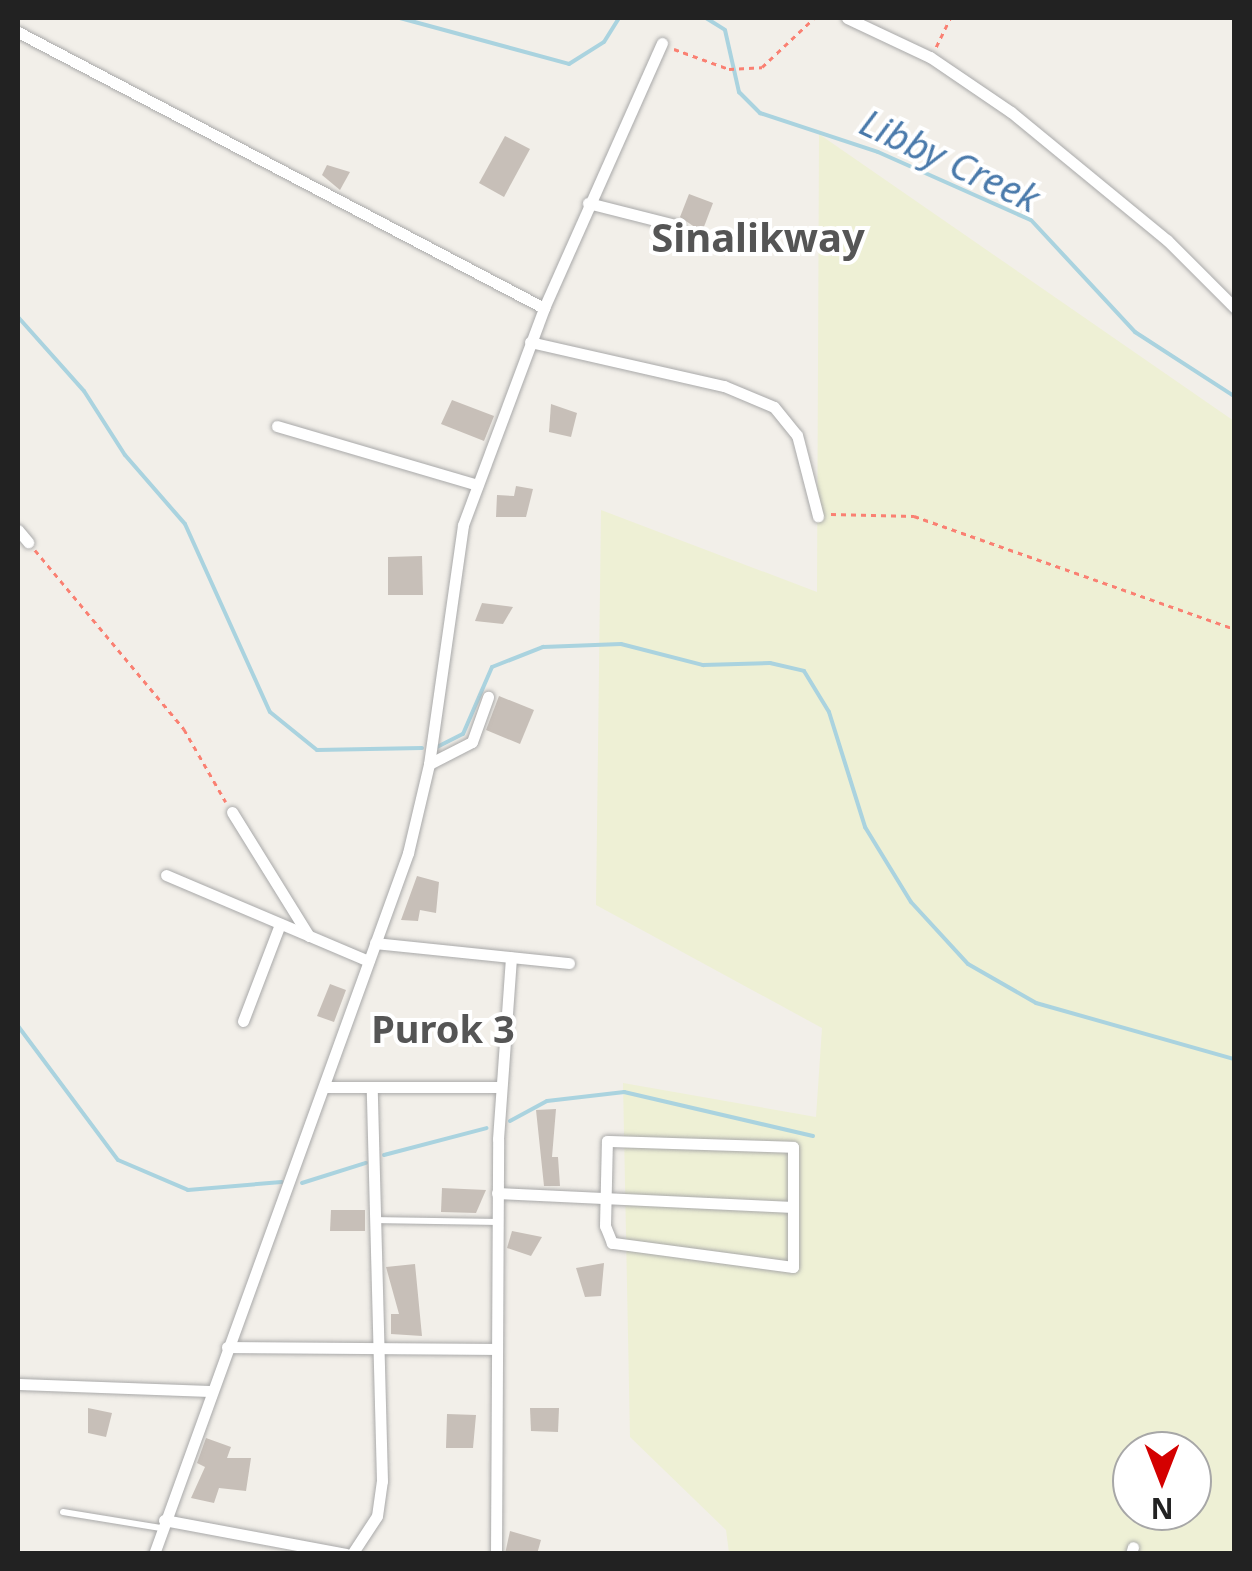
<!DOCTYPE html>
<html>
<head>
<meta charset="utf-8">
<style>
	body { margin:0 }
	#map { position:relative; width:1252px; height:1571px; overflow:hidden; background:#f2efe9; font-family:"Noto Sans",sans-serif }
	div>[style] { position:absolute }
	[style*='--x'] { left:calc(var(--x)*1px); top:calc(var(--y)*1px); width:calc(var(--w)*1px); rotate:calc(var(--a)*1deg) }
	.farmland>* { inset:0; background:#eef0d5 }
	.stream>* { height:4px; margin:-2px; padding:0 2px; transform-origin:2px; border-radius:2px; background:#aad3df }
	.building>* { inset:0; background:#c7bfb8 }
	.path>* { height:2.5px; margin-top:-1.25px; transform-origin:0; background:repeating-linear-gradient(90deg,#fa8072 0 5px,transparent 0 10px) }
	.roads { filter:drop-shadow(0 0 2px #a9a9a9) drop-shadow(0 0 2px #a9a9a9) }
	.lane>* { height:6px; margin:-3px; padding:0 3px; transform-origin:3px; border-radius:3px; background:#fff }
	.street>* { height:11px; margin:-5.5px; padding:0 5.5px; transform-origin:5.5px; border-radius:5.5px; background:#fff }
	span { translate:-50% -50%; white-space:nowrap; text-align:center; line-height:1.15; -webkit-text-stroke:8px #fff; paint-order:stroke }
	.water-label { font-size:38px; color:#4a7aab; font-style:italic }
	.neighbourhood-label { font-size:38px; color:#555; font-weight:700 }
	.quarter-label { font-size:40px; color:#555; font-weight:700 }
	.frame { position:absolute; inset:0; border:20px solid #222; pointer-events:none }
	.north { position:absolute; left:1112px; top:1431px; width:100px; height:100px; box-sizing:border-box; background:#fff; border:2px solid #a7a7a7; border-radius:50%; rotate:180deg; font-size:28px; font-weight:700; line-height:40px; text-align:center; color:#222 }
	.north::after { content:''; display:block; margin:auto; width:35px; height:45px; background:#d40000; clip-path:polygon(50% 0,100% 100%,50% 72%,0 100%) }
</style>
</head>
<body>
<div id="map">
	<div class="farmland">
		<div style="clip-path:polygon(evenodd,819px 134px,1234px 421px,1234px 1553px,729px 1553px,726px 1530px,630px 1437px,623px 1083px,816px 1117px,822px 1028px,596px 905px,601px 510px,817px 592px,819px 134px,1132px 1451px,1192px 1451px,1192px 1511px,1132px 1511px,1132px 1451px)"></div>
	</div>
	<div class="stream">
		<div style="--x:400;--y:18;--w:175;--a:15.2"></div>
		<div style="--x:569;--y:64;--w:41;--a:-32.2"></div>
		<div style="--x:604;--y:42;--w:28;--a:-58"></div>
		<div style="--x:706;--y:18;--w:22;--a:32"></div>
		<div style="--x:725;--y:30;--w:64;--a:77.3"></div>
		<div style="--x:739;--y:92;--w:30;--a:45"></div>
		<div style="--x:760;--y:113;--w:124;--a:18.3"></div>
		<div style="--x:878;--y:152;--w:167;--a:24"></div>
		<div style="--x:1031;--y:220;--w:153;--a:47.1"></div>
		<div style="--x:1135;--y:332;--w:118;--a:32.9"></div>
		<div style="--x:18;--y:317;--w:99;--a:48.3"></div>
		<div style="--x:84;--y:391;--w:76;--a:57.4"></div>
		<div style="--x:125;--y:455;--w:91;--a:49"></div>
		<div style="--x:185;--y:524;--w:206;--a:65.7"></div>
		<div style="--x:270;--y:712;--w:60;--a:39"></div>
		<div style="--x:317;--y:750;--w:105;--a:-1.1"></div>
		<div style="--x:435;--y:748;--w:31;--a:-27"></div>
		<div style="--x:463;--y:734;--w:73;--a:-66.6"></div>
		<div style="--x:492;--y:667;--w:55;--a:-21.4"></div>
		<div style="--x:543;--y:647;--w:78;--a:-2.2"></div>
		<div style="--x:621;--y:644;--w:85;--a:14.4"></div>
		<div style="--x:703;--y:665;--w:67;--a:-1.7"></div>
		<div style="--x:770;--y:663;--w:35;--a:13"></div>
		<div style="--x:804;--y:671;--w:48;--a:58.6"></div>
		<div style="--x:829;--y:712;--w:121;--a:72.6"></div>
		<div style="--x:865;--y:827;--w:88;--a:58.5"></div>
		<div style="--x:911;--y:902;--w:84;--a:47.4"></div>
		<div style="--x:968;--y:964;--w:78;--a:29.8"></div>
		<div style="--x:1036;--y:1003;--w:206;--a:15.8"></div>
		<div style="--x:18;--y:1026;--w:167;--a:53.3"></div>
		<div style="--x:118;--y:1160;--w:76;--a:23.2"></div>
		<div style="--x:188;--y:1190;--w:94;--a:-4.9"></div>
		<div style="--x:510;--y:1121;--w:42;--a:-28.4"></div>
		<div style="--x:547;--y:1101;--w:78;--a:-6.7"></div>
		<div style="--x:624;--y:1092;--w:194;--a:13.1"></div>
		<div style="--x:384;--y:1155;--w:106;--a:-14.7"></div>
		<div style="--x:302;--y:1183;--w:67;--a:-17.4"></div>
	</div>
	<div class="building">
		<div style="clip-path:polygon(505px 136px,530px 149px,504px 197px,479px 183px)"></div>
		<div style="clip-path:polygon(327px 165px,350px 172px,340px 190px,322px 175px)"></div>
		<div style="clip-path:polygon(689px 194px,713px 203px,702px 232px,680px 217px)"></div>
		<div style="clip-path:polygon(452px 400px,494px 416px,484px 441px,441px 424px)"></div>
		<div style="clip-path:polygon(551px 404px,577px 413px,571px 437px,549px 432px)"></div>
		<div style="clip-path:polygon(516px 486px,533px 489px,526px 517px,496px 517px,497px 495px,514px 496px)"></div>
		<div style="clip-path:polygon(422px 556px,423px 595px,388px 595px,388px 557px)"></div>
		<div style="clip-path:polygon(482px 603px,513px 607px,503px 624px,475px 621px)"></div>
		<div style="clip-path:polygon(499px 696px,534px 710px,520px 744px,486px 730px)"></div>
		<div style="clip-path:polygon(417px 876px,439px 882px,436px 913px,420px 910px,418px 921px,401px 920px)"></div>
		<div style="clip-path:polygon(330px 984px,346px 990px,334px 1022px,317px 1016px)"></div>
		<div style="clip-path:polygon(556px 1109px,552px 1157px,558px 1157px,560px 1186px,544px 1186px,536px 1110px)"></div>
		<div style="clip-path:polygon(442px 1188px,486px 1190px,476px 1213px,441px 1212px)"></div>
		<div style="clip-path:polygon(331px 1210px,365px 1210px,365px 1231px,330px 1231px)"></div>
		<div style="clip-path:polygon(512px 1231px,542px 1237px,531px 1256px,507px 1248px)"></div>
		<div style="clip-path:polygon(604px 1263px,601px 1296px,585px 1297px,576px 1268px)"></div>
		<div style="clip-path:polygon(415px 1264px,422px 1336px,391px 1334px,391px 1314px,399px 1314px,386px 1267px)"></div>
		<div style="clip-path:polygon(88px 1408px,112px 1413px,106px 1437px,88px 1433px)"></div>
		<div style="clip-path:polygon(530px 1408px,559px 1408px,558px 1432px,531px 1431px)"></div>
		<div style="clip-path:polygon(447px 1414px,476px 1415px,473px 1448px,446px 1448px)"></div>
		<div style="clip-path:polygon(206px 1438px,231px 1447px,227px 1458px,251px 1458px,246px 1491px,219px 1488px,214px 1503px,191px 1498px,205px 1467px,197px 1463px)"></div>
		<div style="clip-path:polygon(510px 1531px,541px 1540px,537px 1554px,505px 1554px)"></div>
	</div>
	<div class="path">
		<div style="--x:936;--y:47;--w:32;--a:-64"></div>
		<div style="--x:674;--y:49;--w:59;--a:20"></div>
		<div style="--x:729;--y:69;--w:33;--a:-3"></div>
		<div style="--x:762;--y:67;--w:71;--a:-43.3"></div>
		<div style="--x:831;--y:514;--w:83;--a:1.4"></div>
		<div style="--x:914;--y:516;--w:339;--a:19.4"></div>
		<div style="--x:35;--y:550;--w:233;--a:50.2"></div>
		<div style="--x:184;--y:729;--w:84;--a:60.1"></div>
	</div>
	<div class="roads">
		<div class="lane">
			<div style="--x:374;--y:1220;--w:122;--a:0.9"></div>
			<div style="--x:63;--y:1512;--w:99;--a:9.3"></div>
		</div>
		<div class="street">
			<div style="--x:847;--y:18;--w:92;--a:25.2"></div>
			<div style="--x:930;--y:57;--w:98;--a:34.2"></div>
			<div style="--x:1011;--y:112;--w:202;--a:39.4"></div>
			<div style="--x:1167;--y:240;--w:95;--a:45"></div>
			<div style="--x:18;--y:32;--w:594;--a:27.69"></div>
			<div style="--x:588;--y:203;--w:94;--a:14.2"></div>
			<div style="--x:530;--y:342;--w:199;--a:12.8"></div>
			<div style="--x:724;--y:386;--w:54;--a:22.8"></div>
			<div style="--x:774;--y:407;--w:36;--a:51"></div>
			<div style="--x:797;--y:435;--w:84;--a:75.5"></div>
			<div style="--x:277;--y:426;--w:209;--a:16.4"></div>
			<div style="--x:18;--y:530;--w:16;--a:50"></div>
			<div style="--x:429;--y:764;--w:48;--a:-27.1"></div>
			<div style="--x:472;--y:742;--w:48;--a:-70.4"></div>
			<div style="--x:232;--y:812;--w:146;--a:58.2"></div>
			<div style="--x:166;--y:875;--w:220;--a:23"></div>
			<div style="--x:375;--y:943;--w:195;--a:5.9"></div>
			<div style="--x:243;--y:1021;--w:104;--a:-69.1"></div>
			<div style="--x:325;--y:1087;--w:176;--a:0"></div>
			<div style="--x:607;--y:1141;--w:186;--a:1.8"></div>
			<div style="--x:793;--y:1147;--w:120;--a:90"></div>
			<div style="--x:793;--y:1267;--w:183;--a:-172.4"></div>
			<div style="--x:612;--y:1243;--w:18;--a:-112"></div>
			<div style="--x:605;--y:1226;--w:85;--a:-88.7"></div>
			<div style="--x:497;--y:1193;--w:296;--a:2.7"></div>
			<div style="--x:227;--y:1347;--w:269;--a:0.4"></div>
			<div style="--x:18;--y:1384;--w:193;--a:2.1"></div>
			<div style="--x:164;--y:1520;--w:185;--a:10.6"></div>
			<div style="--x:154;--y:1554;--w:746;--a:-70.08"></div>
			<div style="--x:408;--y:853;--w:91;--a:-76.7"></div>
			<div style="--x:429;--y:764;--w:241;--a:-81.9"></div>
			<div style="--x:463;--y:525;--w:232;--a:-69.5"></div>
			<div style="--x:544;--y:308;--w:290;--a:-66"></div>
			<div style="--x:352;--y:1554;--w:45;--a:-56.7"></div>
			<div style="--x:377;--y:1516;--w:35;--a:-82"></div>
			<div style="--x:382;--y:1481;--w:394;--a:-91.5"></div>
			<div style="--x:496;--y:1554;--w:415;--a:-89.7"></div>
			<div style="--x:498;--y:1139;--w:182;--a:-85.9"></div>
			<div style="--x:1131;--y:1554;--w:7;--a:-74"></div>
		</div>
	</div>
	<div class="water-label">
		<span style="left:950px;top:160px;rotate:25deg">Libby Creek</span>
	</div>
	<div class="neighbourhood-label">
		<span style="left:443px;top:1029px">Purok 3</span>
	</div>
	<div class="quarter-label">
		<span style="left:758px;top:237px">Sinalikway</span>
	</div>
	<div class="frame"></div>
	<div class="north">N</div>
</div>
</body>
</html>
